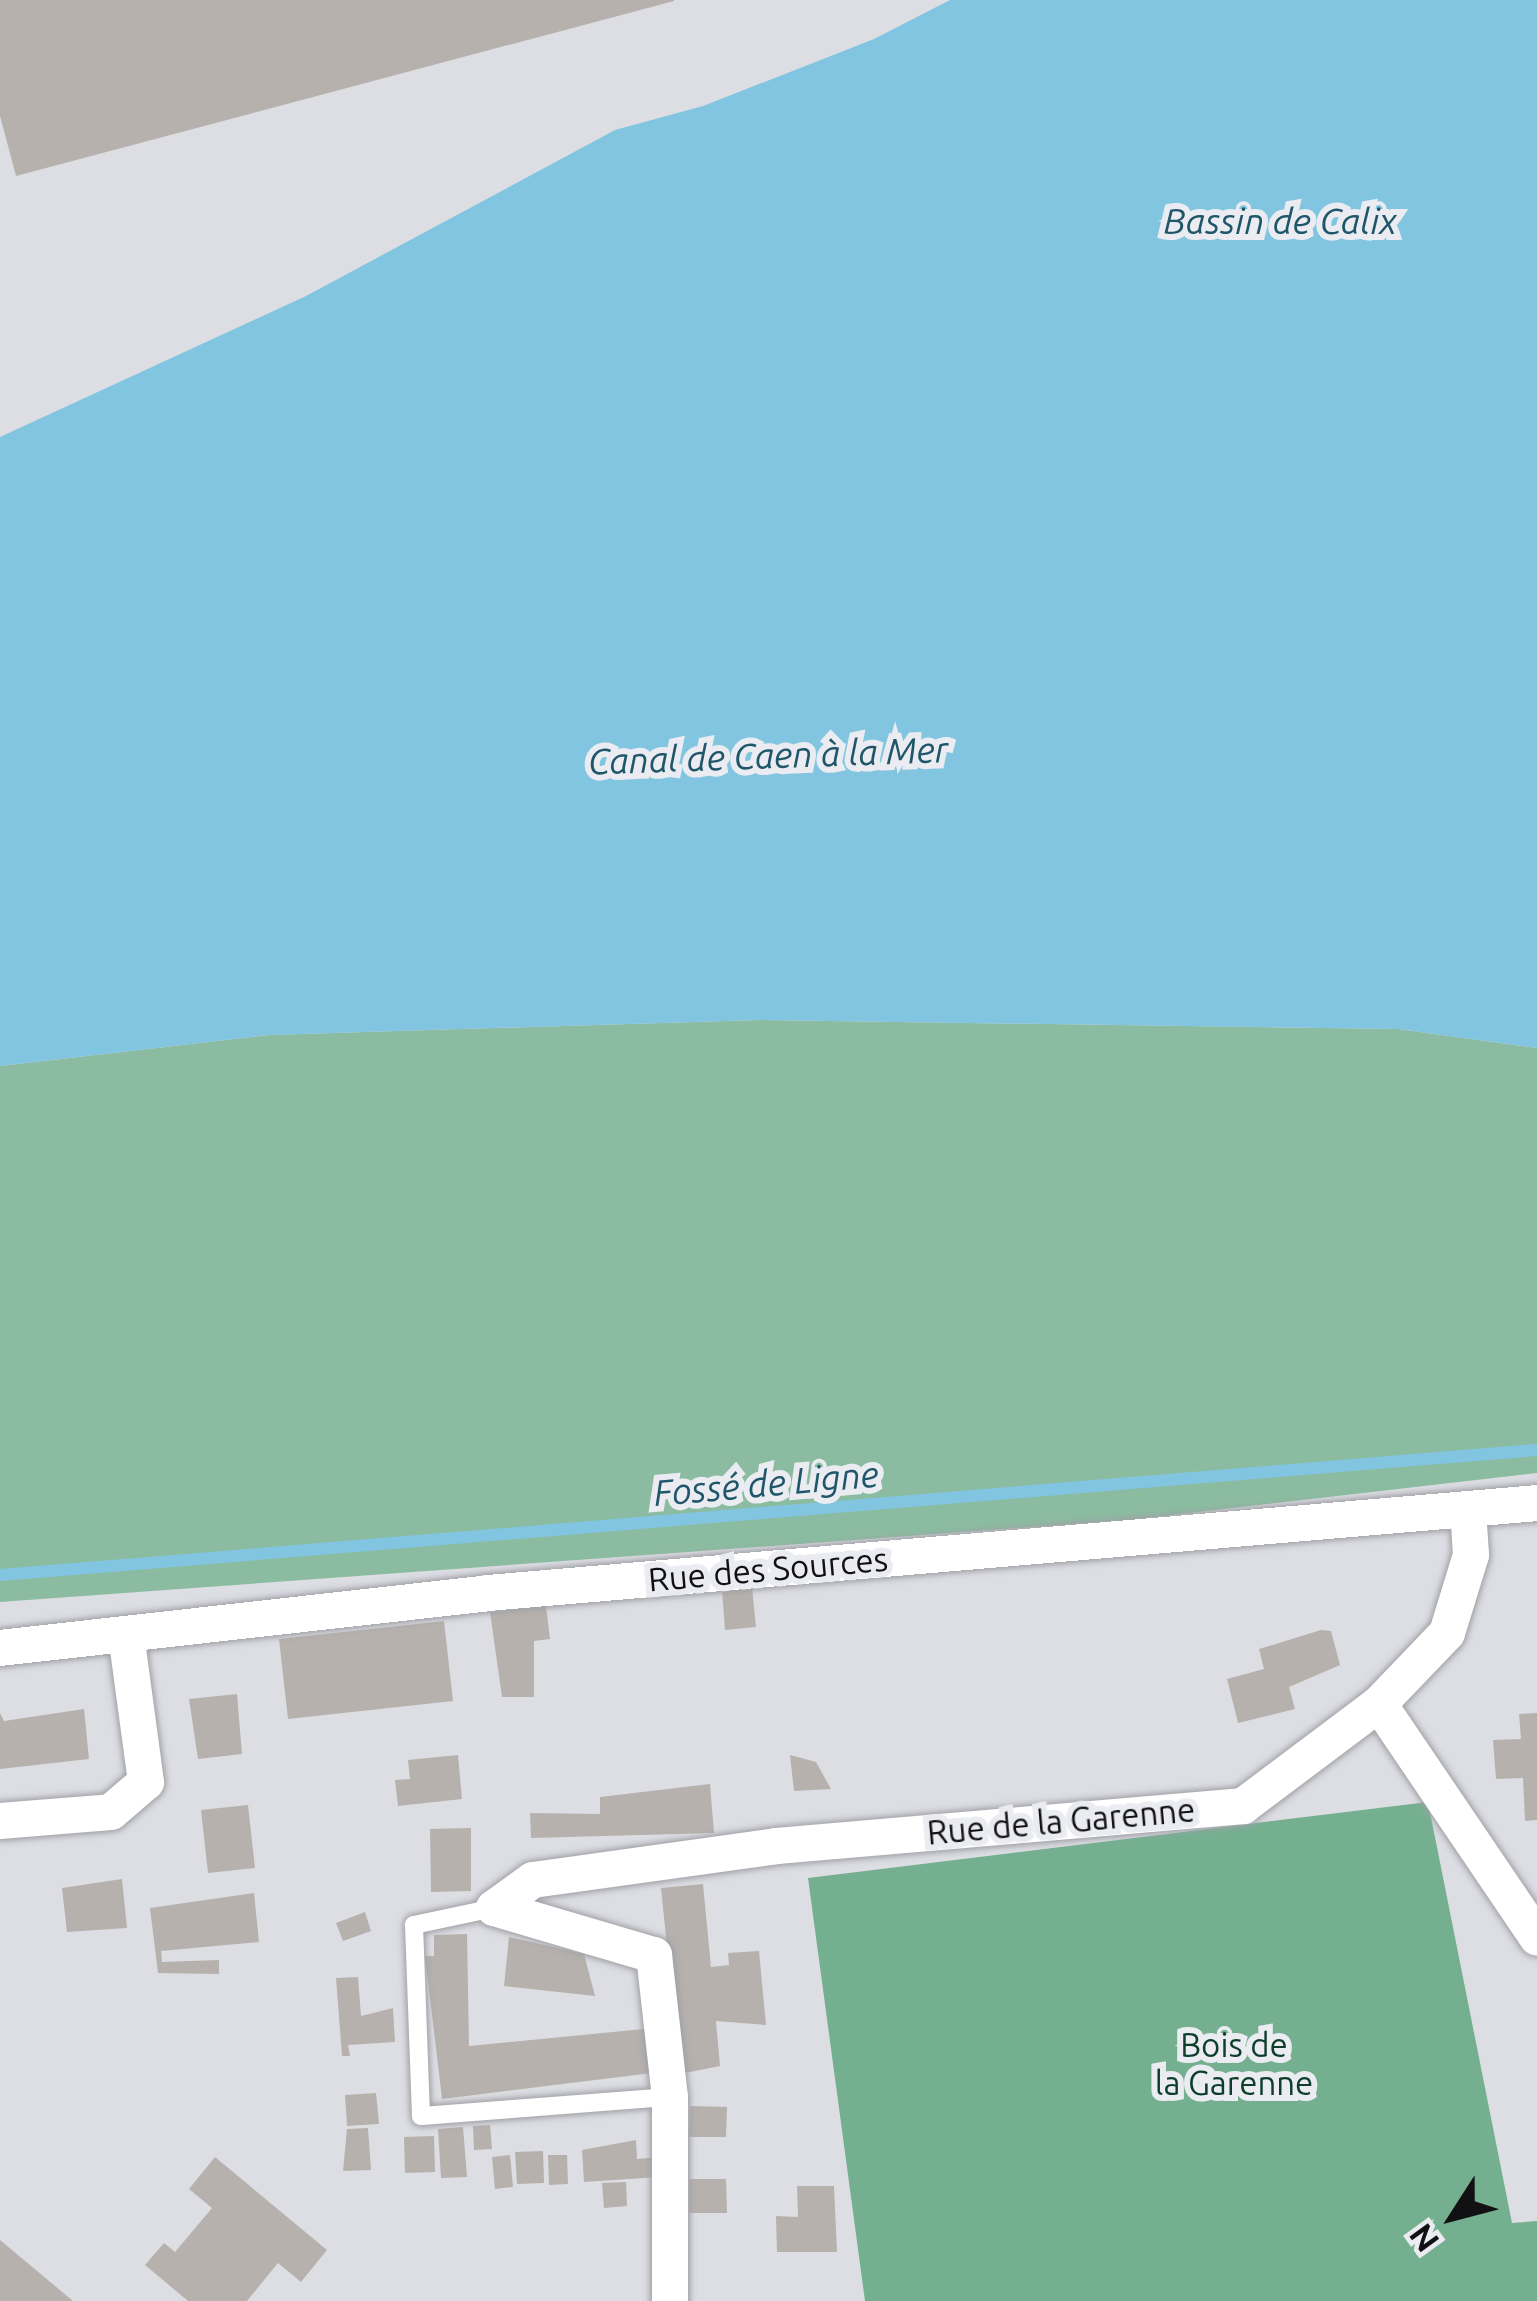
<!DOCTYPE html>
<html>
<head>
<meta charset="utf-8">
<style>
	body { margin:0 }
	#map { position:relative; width:1537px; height:2301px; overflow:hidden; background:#dddee4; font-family:Ubuntu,sans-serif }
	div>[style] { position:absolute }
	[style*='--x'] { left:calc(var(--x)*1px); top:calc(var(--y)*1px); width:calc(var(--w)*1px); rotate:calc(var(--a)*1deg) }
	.green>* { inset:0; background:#8bbca1 }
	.forest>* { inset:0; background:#74b090 }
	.water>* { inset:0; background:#82c5e1 }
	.stream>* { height:12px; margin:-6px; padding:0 6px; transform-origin:6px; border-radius:6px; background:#82c5e1 }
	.building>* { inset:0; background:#b6b1ad }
	.roads { filter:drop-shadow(0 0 3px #a0a1a6) drop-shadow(0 0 3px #a0a1a6) }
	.lane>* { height:18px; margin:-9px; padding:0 9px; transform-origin:9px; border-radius:9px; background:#fff }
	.street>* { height:36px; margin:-18px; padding:0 18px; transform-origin:18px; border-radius:18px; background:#fff }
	span { translate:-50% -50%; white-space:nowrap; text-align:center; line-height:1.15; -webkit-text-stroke:12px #eaecf1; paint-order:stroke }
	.street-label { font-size:33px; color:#111113 }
	.park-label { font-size:33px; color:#0c3e29 }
	.water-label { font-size:36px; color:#20566a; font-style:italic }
	.north { position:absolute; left:1393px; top:2157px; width:120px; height:120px; -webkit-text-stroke:9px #eaecf1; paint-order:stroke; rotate:234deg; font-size:33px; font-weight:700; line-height:48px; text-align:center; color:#111113 }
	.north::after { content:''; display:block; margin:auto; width:42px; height:54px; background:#111113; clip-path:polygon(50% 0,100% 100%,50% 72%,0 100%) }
</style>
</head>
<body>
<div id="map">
	<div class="green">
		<div style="clip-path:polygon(759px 1020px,1398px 1029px,1537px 1048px,1537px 1473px,1129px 1520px,0 1602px,0 1066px,269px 1035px)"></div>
	</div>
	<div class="forest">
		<div style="clip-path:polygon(1428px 1802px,1512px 2223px,1537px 2221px,1537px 2301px,865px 2301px,808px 1878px)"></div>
	</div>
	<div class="water">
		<div style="clip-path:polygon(950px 0,1537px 0,1537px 1048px,1398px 1029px,759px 1020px,269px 1035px,0 1066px,0 437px,306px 296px,615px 130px,703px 106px,874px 39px)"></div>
	</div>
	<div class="stream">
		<div style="--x:0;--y:1575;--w:1542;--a:-4.65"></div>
	</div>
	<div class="building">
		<div style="clip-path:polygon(0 0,674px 0,674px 1px,16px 176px,0 116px)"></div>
		<div style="clip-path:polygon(752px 1587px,756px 1627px,725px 1630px,722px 1590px)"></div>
		<div style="clip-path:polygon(546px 1606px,550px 1639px,534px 1641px,534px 1697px,502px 1697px,490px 1612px)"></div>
		<div style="clip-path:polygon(444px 1621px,453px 1701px,288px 1719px,279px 1639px)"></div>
		<div style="clip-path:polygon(1321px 1630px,1331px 1631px,1340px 1665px,1289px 1687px,1295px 1709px,1238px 1723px,1227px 1679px,1264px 1669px,1259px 1649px)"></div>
		<div style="clip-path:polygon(237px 1694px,242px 1754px,198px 1759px,189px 1699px)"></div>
		<div style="clip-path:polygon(84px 1709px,89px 1759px,0 1769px,0 1713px,4px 1721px)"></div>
		<div style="clip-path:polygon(1537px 1713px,1537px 1820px,1525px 1821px,1523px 1778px,1496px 1779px,1493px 1740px,1521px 1739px,1519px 1714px)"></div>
		<div style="clip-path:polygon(458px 1755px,462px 1799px,398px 1806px,395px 1780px,410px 1779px,408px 1760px)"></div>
		<div style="clip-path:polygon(790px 1755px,816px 1762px,831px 1789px,794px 1791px)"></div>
		<div style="clip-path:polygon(710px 1784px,714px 1833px,531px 1838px,530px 1813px,600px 1814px,600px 1797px)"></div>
		<div style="clip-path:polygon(248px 1805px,255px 1868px,208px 1873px,201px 1810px)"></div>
		<div style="clip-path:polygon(430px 1829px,471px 1828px,471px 1891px,431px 1892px)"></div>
		<div style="clip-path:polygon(122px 1879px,127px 1928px,67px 1932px,62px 1888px)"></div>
		<div style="clip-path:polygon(703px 1884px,711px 1967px,729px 1965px,728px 1953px,759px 1951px,766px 2025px,716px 2021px,720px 2066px,680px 2074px,661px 1888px)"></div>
		<div style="clip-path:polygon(254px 1893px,259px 1942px,161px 1951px,162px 1962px,219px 1960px,219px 1974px,158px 1973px,150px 1908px)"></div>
		<div style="clip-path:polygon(365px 1912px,371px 1931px,343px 1941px,336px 1923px)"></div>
		<div style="clip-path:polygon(467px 1934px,469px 2046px,654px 2028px,660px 2072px,442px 2099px,425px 1956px,434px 1956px,434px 1935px)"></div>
		<div style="clip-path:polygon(509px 1937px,584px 1954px,595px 1996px,504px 1986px)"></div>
		<div style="clip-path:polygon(358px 1977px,361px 2016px,393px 2008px,395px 2042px,348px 2045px,350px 2056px,342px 2056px,336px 1978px)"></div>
		<div style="clip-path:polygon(376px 2093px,379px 2124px,347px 2126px,345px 2095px)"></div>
		<div style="clip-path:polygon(690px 2106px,727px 2107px,726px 2137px,689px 2137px)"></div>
		<div style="clip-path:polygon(490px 2125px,492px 2149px,474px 2150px,473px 2126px)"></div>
		<div style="clip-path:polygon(463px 2127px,467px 2177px,441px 2178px,438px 2129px)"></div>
		<div style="clip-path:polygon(368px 2128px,371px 2170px,343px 2171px,347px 2129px)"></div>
		<div style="clip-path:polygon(434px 2136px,435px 2172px,405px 2173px,404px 2137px)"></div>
		<div style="clip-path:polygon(636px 2140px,637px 2159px,658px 2157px,659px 2177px,584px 2182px,582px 2150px)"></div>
		<div style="clip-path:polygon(543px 2151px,544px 2183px,517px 2184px,515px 2152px)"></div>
		<div style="clip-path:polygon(510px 2155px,513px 2187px,495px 2189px,492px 2157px)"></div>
		<div style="clip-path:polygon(548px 2155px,567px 2155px,568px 2184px,549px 2185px)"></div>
		<div style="clip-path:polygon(215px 2157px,327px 2250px,301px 2282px,278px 2263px,247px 2301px,188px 2301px,145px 2265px,164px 2243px,175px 2252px,212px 2208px,189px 2189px)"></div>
		<div style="clip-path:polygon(689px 2179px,726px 2179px,727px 2213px,689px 2213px)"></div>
		<div style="clip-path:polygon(626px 2182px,627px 2206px,604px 2208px,602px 2183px)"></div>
		<div style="clip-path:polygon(797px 2186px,834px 2186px,837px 2252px,777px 2252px,776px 2216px,798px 2217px)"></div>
		<div style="clip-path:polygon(0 2240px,73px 2301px,0 2301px)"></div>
	</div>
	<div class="roads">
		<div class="lane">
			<div style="--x:494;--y:1908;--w:82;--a:168"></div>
			<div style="--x:414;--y:1925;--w:191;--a:87.9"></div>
			<div style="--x:421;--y:2116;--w:250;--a:-4.4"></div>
		</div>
		<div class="street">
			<div style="--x:0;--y:1648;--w:491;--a:-6.4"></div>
			<div style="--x:488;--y:1593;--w:1053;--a:-4.9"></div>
			<div style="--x:1379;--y:1704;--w:282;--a:55.9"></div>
			<div style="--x:0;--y:1821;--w:111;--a:-4.6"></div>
			<div style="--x:111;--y:1812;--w:46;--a:-40.6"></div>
			<div style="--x:146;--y:1782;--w:148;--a:-97.7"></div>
			<div style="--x:494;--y:1908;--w:48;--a:-35.7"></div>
			<div style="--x:533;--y:1880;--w:246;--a:-7.9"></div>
			<div style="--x:777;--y:1846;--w:468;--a:-4.9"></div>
			<div style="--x:1243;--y:1806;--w:170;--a:-36.9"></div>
			<div style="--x:1379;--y:1704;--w:98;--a:-46.2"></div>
			<div style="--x:1447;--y:1633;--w:82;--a:-72.9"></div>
			<div style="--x:1471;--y:1555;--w:46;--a:-93.7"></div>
			<div style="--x:494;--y:1908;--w:167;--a:16.4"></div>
			<div style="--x:654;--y:1955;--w:143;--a:83.6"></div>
			<div style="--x:670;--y:2097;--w:204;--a:90"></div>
		</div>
	</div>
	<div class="street-label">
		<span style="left:768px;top:1569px;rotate:-5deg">Rue des Sources</span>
		<span style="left:1061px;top:1821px;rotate:-5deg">Rue de la Garenne</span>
	</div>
	<div class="park-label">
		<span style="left:1234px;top:2064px">Bois de<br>la Garenne</span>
	</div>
	<div class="water-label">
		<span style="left:1280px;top:221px">Bassin de Calix</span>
		<span style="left:768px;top:755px;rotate:-2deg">Canal de Caen à la Mer</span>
		<span style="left:766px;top:1483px;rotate:-5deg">Fossé de Ligne</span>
	</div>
	<div class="north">N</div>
</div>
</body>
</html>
